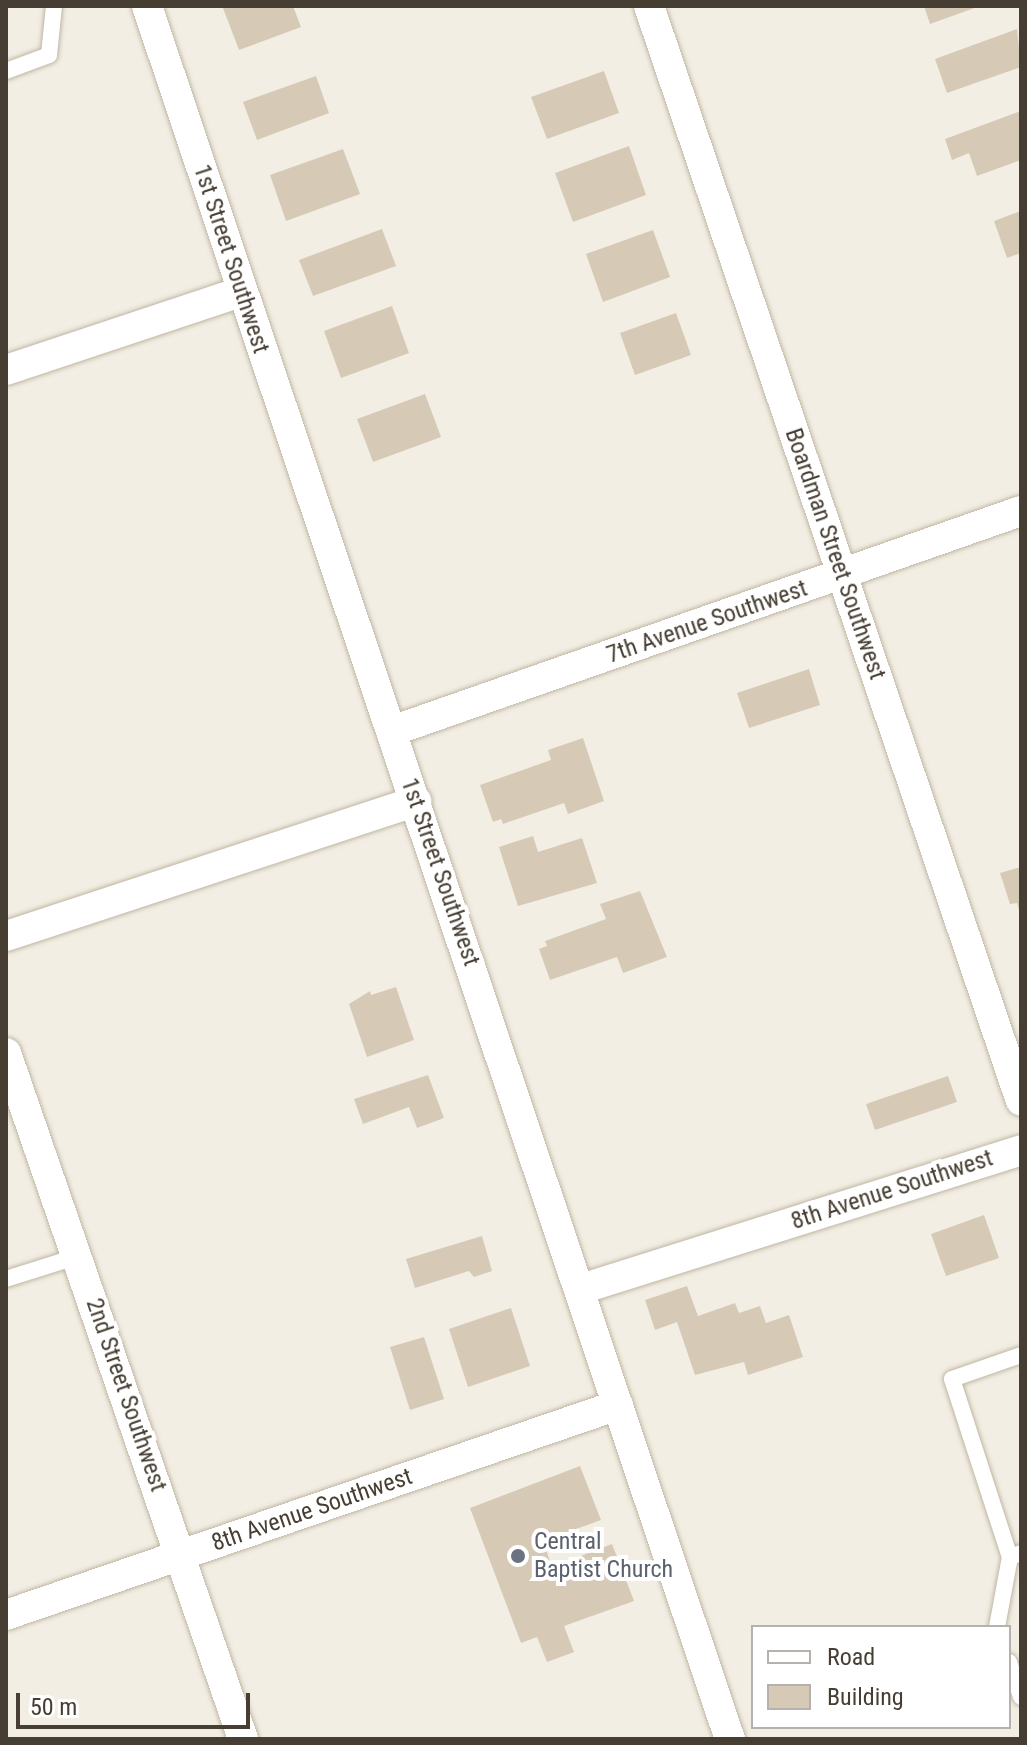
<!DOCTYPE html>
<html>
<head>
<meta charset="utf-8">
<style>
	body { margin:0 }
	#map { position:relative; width:1027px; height:1745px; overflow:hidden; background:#f3eee3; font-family:"Roboto Condensed",sans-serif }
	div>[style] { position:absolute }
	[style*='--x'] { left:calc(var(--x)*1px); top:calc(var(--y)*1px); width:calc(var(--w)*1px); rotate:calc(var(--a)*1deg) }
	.building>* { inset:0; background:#d6cab7 }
	.roads { filter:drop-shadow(0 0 2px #bfb6a5) drop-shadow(0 0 2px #bfb6a5) }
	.service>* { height:16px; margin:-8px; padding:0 8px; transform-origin:8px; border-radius:8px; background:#fff }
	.minor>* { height:30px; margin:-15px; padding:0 15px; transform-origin:15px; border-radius:15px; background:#fff }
	.dots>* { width:22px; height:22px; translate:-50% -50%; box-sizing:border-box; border:4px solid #fff; border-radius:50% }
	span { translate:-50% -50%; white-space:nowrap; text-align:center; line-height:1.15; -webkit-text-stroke:8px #fff; paint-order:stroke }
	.street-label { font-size:24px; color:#463e33 }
	.worship-label { font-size:24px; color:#5b616d }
	.left { translate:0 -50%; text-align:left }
	.frame { position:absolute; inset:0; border:8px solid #463e33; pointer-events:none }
	.legend { position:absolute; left:751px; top:1625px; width:260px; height:104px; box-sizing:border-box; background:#fff; border:2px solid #b5b2ad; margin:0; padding:10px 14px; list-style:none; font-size:24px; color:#463e33 }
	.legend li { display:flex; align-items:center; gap:16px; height:40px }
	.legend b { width:40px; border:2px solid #b5b2ad }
	.scale { position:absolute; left:16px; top:1693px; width:234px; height:36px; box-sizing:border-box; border:4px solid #463e33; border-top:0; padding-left:10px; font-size:24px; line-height:28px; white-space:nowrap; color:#463e33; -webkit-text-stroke:6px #fff; paint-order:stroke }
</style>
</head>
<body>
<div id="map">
	<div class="building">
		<div style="clip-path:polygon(228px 6px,293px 6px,301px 27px,239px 50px,223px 8px)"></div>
		<div style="clip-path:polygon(924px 6px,980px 6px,930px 24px)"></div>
		<div style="clip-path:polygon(1017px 29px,1021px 67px,947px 93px,935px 59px)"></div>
		<div style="clip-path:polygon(604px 71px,619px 113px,547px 139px,531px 97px)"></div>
		<div style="clip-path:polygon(316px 76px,329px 113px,257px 140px,243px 102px)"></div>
		<div style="clip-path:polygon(1021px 111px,1021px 160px,977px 176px,969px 153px,952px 160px,945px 139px)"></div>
		<div style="clip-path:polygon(629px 146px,646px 195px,573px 222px,555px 173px)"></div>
		<div style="clip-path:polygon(343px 149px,360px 194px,286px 221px,270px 175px)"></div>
		<div style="clip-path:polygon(1021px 211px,1021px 253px,1007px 258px,994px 221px)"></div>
		<div style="clip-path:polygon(382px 229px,396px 266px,313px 296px,299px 260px)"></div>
		<div style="clip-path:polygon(653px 230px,670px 277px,603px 302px,586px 254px)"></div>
		<div style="clip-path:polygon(392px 306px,409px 353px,341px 378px,324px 331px)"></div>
		<div style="clip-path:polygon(676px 313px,691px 355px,635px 375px,620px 333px)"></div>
		<div style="clip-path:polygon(425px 394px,441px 437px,373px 462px,357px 419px)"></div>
		<div style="clip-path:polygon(809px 669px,820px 705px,749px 728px,737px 693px)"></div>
		<div style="clip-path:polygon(583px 738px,604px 801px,568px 814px,564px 803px,503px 824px,501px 819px,493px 822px,480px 785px,551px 760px,548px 750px)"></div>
		<div style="clip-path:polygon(533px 836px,538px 852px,582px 838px,597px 883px,518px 906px,499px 847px)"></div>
		<div style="clip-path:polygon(1021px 867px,1021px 914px,1020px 914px,1017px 903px,1010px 904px,1000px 873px)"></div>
		<div style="clip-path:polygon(640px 891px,667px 957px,623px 973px,617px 957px,550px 980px,539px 949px,547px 946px,545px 941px,606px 919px,600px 904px)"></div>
		<div style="clip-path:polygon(396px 987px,414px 1040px,367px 1057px,349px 1004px,370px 991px,371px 995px)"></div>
		<div style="clip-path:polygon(428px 1075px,444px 1118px,417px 1128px,409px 1107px,363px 1124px,354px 1099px)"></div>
		<div style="clip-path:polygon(948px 1076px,957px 1102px,875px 1130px,866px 1104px)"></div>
		<div style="clip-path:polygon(984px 1215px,999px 1258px,946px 1276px,931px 1234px)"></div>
		<div style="clip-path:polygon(482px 1236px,492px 1271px,474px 1277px,469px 1271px,415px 1288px,406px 1259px)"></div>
		<div style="clip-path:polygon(687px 1286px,698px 1316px,735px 1303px,739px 1313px,760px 1306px,766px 1323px,789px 1315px,803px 1357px,748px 1375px,744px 1362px,695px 1375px,677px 1322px,655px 1330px,645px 1300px)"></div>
		<div style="clip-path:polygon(511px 1308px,530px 1366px,468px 1387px,449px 1329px)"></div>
		<div style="clip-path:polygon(424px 1337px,444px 1399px,410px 1410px,390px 1347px)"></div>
		<div style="clip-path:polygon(580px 1466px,601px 1520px,543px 1541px,552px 1567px,612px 1544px,634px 1601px,564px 1626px,574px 1652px,547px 1662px,537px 1637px,521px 1643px,470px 1508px)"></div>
	</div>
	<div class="roads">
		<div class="service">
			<div style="--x:6;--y:71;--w:46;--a:-20.4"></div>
			<div style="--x:49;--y:55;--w:49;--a:-84.2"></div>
			<div style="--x:6;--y:1279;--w:77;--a:-17.5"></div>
			<div style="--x:1021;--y:1355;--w:73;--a:160.8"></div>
			<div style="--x:952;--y:1379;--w:187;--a:72"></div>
			<div style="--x:1010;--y:1557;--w:12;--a:-20"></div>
			<div style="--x:997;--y:1627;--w:71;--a:-79.5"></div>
			<div style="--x:1009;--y:1662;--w:37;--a:71"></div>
		</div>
		<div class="minor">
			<div style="--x:147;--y:6;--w:1828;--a:71.41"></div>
			<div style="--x:649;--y:6;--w:1156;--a:71.24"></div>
			<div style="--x:6;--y:370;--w:248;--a:-18.4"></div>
			<div style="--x:392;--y:731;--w:666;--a:-19.28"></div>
			<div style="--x:6;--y:936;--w:432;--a:-18.2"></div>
			<div style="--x:6;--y:1053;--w:726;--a:70.94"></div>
			<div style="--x:581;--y:1289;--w:461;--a:-17.5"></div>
			<div style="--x:6;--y:1615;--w:647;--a:-18.94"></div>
		</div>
	</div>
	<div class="dots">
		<div style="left:518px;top:1556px;background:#6b7280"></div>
	</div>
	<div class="street-label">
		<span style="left:231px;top:259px;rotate:72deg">1st Street Southwest</span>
		<span style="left:835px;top:554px;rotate:71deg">Boardman Street Southwest</span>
		<span style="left:707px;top:622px;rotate:-19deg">7th Avenue Southwest</span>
		<span style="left:440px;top:872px;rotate:71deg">1st Street Southwest</span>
		<span style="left:892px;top:1190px;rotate:-18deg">8th Avenue Southwest</span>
		<span style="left:126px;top:1395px;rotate:71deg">2nd Street Southwest</span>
		<span style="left:312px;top:1510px;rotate:-19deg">8th Avenue Southwest</span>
	</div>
	<div class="worship-label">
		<span class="left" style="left:534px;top:1556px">Central<br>Baptist Church</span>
	</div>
	<div class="frame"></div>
	<ul class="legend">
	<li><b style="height:10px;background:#fff"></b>Road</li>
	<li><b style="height:22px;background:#d6cab7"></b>Building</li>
	</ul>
	<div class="scale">50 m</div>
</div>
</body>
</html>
